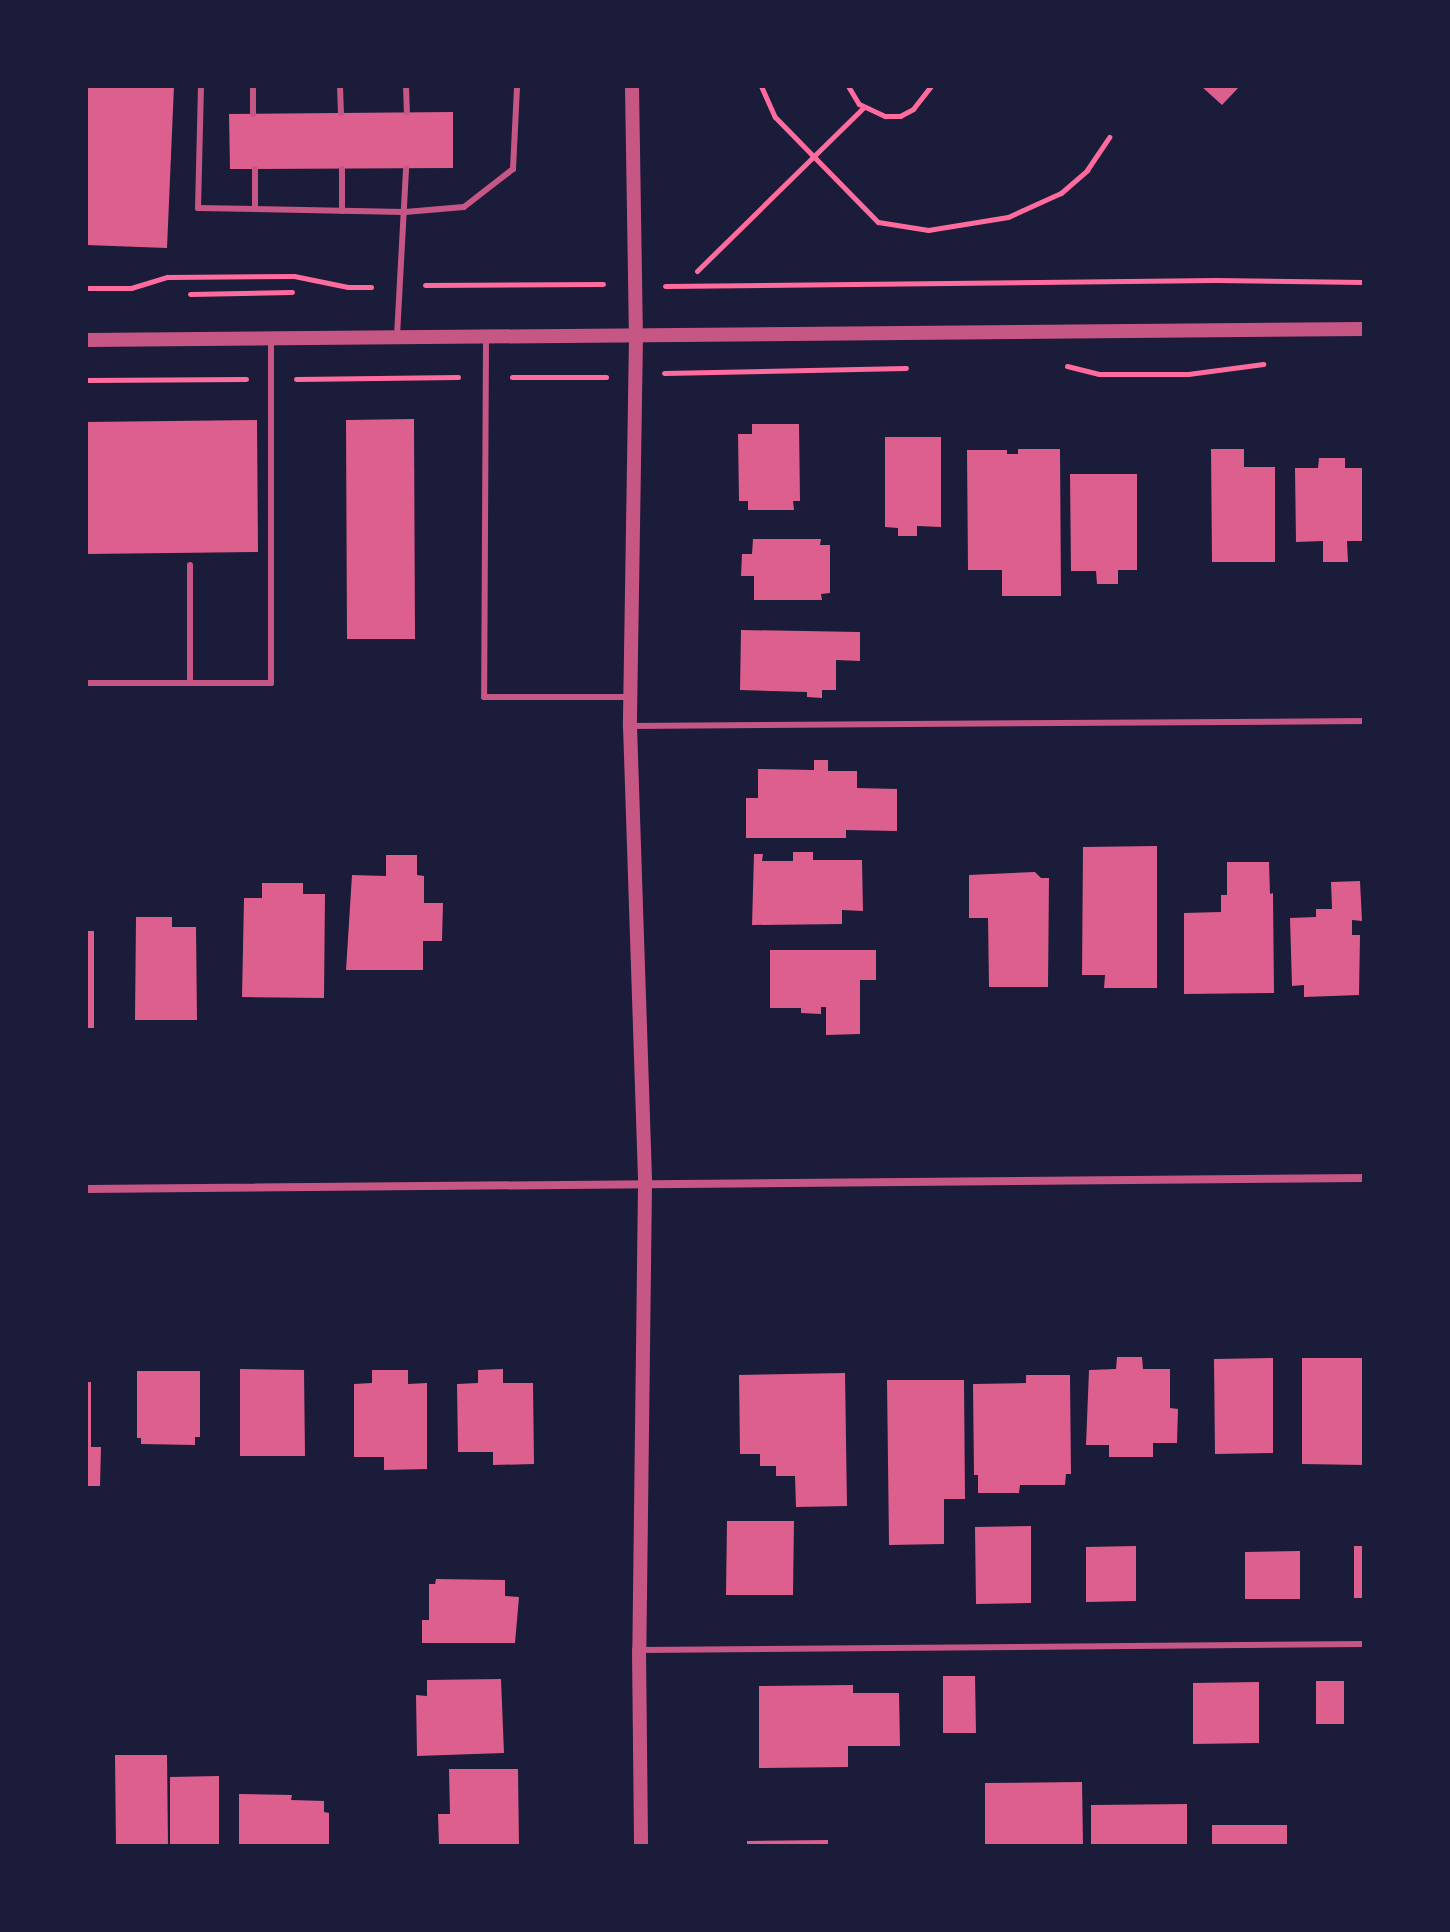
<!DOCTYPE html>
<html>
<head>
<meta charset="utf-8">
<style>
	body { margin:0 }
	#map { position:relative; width:1450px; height:1932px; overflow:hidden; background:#1b1b3a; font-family:"PT Sans Narrow",sans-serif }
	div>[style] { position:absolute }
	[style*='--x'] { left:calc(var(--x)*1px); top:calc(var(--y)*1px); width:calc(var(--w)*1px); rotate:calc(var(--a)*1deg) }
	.building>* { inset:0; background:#dd5f8e }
	.path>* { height:5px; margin:-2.5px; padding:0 2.5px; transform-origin:2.5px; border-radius:2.5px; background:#ff6b9d }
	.service>* { height:6px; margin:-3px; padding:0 3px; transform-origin:3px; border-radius:3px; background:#c65784 }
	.minor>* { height:8px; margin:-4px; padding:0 4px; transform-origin:4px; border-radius:4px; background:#c65784 }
	.tertiary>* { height:14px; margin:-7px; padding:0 7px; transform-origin:7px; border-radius:7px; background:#c65784 }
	span { translate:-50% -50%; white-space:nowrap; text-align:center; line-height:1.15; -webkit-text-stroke:8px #1b1b3a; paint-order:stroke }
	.frame { position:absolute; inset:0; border:88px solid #1b1b3a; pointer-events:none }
</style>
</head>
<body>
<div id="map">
	<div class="building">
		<div style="clip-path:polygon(86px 86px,174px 86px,167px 248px,86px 245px)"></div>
		<div style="clip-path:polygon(1201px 86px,1240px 86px,1222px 105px)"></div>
		<div style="clip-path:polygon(453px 112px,453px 168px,230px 169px,229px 114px)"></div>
		<div style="clip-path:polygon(414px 419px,415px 639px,347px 639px,346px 420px)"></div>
		<div style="clip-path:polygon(257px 420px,258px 552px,86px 554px,86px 422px)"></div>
		<div style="clip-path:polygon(752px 424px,799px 424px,800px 501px,793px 501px,794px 510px,748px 510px,748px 501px,739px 501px,738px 434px,752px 434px)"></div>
		<div style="clip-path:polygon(885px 437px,941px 437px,941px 527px,917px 526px,917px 536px,898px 536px,898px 528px,885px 527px)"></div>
		<div style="clip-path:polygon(1018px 449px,1060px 449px,1061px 596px,1002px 596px,1002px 570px,968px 570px,967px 450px,1007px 450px,1007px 454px,1018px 454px)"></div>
		<div style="clip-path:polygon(1211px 449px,1244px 449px,1244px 467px,1275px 467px,1275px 562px,1212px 562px)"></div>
		<div style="clip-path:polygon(1319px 458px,1345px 458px,1345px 468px,1364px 468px,1364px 541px,1347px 541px,1348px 562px,1323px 562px,1323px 541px,1296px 542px,1295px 468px,1318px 468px)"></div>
		<div style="clip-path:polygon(1070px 474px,1137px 474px,1137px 570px,1118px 570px,1118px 584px,1097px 584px,1096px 571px,1071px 571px)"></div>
		<div style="clip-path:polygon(753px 539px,821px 539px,820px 545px,830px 545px,830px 593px,821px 594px,822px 600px,754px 600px,754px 576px,741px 576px,742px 554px,752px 554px)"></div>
		<div style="clip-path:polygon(741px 630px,860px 632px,860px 661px,836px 660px,836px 690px,822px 690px,822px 698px,807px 697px,807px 692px,740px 690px)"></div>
		<div style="clip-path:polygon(814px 760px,828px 760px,828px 771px,857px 771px,857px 788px,897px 789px,897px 831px,846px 830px,846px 838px,746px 838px,746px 798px,758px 798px,758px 769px,814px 770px)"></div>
		<div style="clip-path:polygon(1157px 846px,1157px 988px,1104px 988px,1105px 975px,1082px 975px,1083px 847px)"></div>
		<div style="clip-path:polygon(793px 852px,813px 852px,813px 860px,862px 860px,863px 911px,842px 910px,842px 924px,752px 925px,754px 854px,763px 854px,762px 861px,793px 861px)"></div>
		<div style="clip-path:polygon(386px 855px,417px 855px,417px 875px,424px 876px,424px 903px,443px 903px,442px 941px,423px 941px,423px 970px,346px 970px,352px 875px,386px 876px)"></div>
		<div style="clip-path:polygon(1227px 862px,1269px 862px,1270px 894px,1273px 893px,1274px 993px,1184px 994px,1184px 913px,1221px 912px,1221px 895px,1227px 895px)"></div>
		<div style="clip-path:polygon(1035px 872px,1041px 878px,1049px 878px,1048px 987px,989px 987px,988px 918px,969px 918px,969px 875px)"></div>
		<div style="clip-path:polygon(1360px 881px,1362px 921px,1352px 920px,1352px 935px,1360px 935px,1359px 995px,1304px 997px,1304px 985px,1292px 986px,1290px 918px,1316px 917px,1316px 909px,1332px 909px,1331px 882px)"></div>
		<div style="clip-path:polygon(262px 883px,303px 883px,303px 894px,325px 894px,324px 998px,242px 997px,244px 898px,262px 898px)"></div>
		<div style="clip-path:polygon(136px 917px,172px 917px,172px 927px,196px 927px,197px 1020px,135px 1020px)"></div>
		<div style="clip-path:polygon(86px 931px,94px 931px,94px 1028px,86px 1028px)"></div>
		<div style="clip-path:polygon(770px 950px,876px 950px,876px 980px,860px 980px,860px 1034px,826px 1035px,826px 1007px,821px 1007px,821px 1014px,801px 1013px,801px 1008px,770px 1008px)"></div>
		<div style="clip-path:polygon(1117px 1357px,1142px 1357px,1143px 1369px,1170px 1369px,1170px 1408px,1178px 1409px,1177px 1443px,1153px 1443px,1153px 1457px,1109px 1457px,1109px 1445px,1086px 1445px,1089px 1370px,1116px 1369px)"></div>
		<div style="clip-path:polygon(1273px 1358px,1273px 1453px,1215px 1454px,1214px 1359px)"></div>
		<div style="clip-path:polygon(1302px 1358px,1364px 1358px,1364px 1465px,1302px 1464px)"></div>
		<div style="clip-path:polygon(240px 1369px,304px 1370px,305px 1456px,240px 1456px)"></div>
		<div style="clip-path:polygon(503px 1369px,503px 1383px,533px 1383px,534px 1464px,493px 1465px,493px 1452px,458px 1452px,457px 1384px,478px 1383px,478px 1370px)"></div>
		<div style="clip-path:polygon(372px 1370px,408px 1370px,408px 1384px,427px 1383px,427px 1469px,384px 1470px,384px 1457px,354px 1457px,354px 1384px,372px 1383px)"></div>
		<div style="clip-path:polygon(137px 1371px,200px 1371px,200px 1437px,195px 1437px,195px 1445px,141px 1444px,141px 1438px,137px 1438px)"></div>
		<div style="clip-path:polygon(845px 1373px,847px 1506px,796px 1507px,795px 1476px,776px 1476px,776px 1466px,760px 1466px,760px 1454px,740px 1454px,739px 1375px)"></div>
		<div style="clip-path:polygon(1026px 1375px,1070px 1375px,1071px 1474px,1066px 1474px,1065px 1485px,1020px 1485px,1019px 1493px,978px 1493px,978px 1475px,974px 1475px,973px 1384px,1026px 1383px)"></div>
		<div style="clip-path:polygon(887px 1380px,964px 1380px,965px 1499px,944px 1499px,944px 1544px,889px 1545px)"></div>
		<div style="clip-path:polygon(86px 1382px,91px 1382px,91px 1447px,101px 1447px,100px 1486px,86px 1486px)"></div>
		<div style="clip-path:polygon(727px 1521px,794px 1521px,793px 1595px,726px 1595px)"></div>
		<div style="clip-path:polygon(1031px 1526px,1031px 1603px,976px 1604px,975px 1527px)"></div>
		<div style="clip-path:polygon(1136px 1546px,1136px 1601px,1086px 1602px,1086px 1547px)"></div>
		<div style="clip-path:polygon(1354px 1546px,1364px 1546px,1364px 1598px,1354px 1598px)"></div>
		<div style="clip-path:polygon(1300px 1551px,1300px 1599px,1245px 1599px,1245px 1552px)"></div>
		<div style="clip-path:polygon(436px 1579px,505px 1580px,505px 1596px,519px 1597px,515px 1643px,422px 1643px,422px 1620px,429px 1620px,429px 1584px,435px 1584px)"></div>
		<div style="clip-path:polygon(943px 1676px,975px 1676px,976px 1733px,943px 1733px)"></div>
		<div style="clip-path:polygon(501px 1679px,504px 1753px,417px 1756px,416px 1695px,427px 1696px,427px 1680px)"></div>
		<div style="clip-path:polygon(1316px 1681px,1344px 1681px,1344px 1724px,1316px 1724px)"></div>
		<div style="clip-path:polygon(1259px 1682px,1259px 1743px,1193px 1744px,1193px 1683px)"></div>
		<div style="clip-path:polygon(853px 1685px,853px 1693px,899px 1693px,900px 1746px,848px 1746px,848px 1767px,759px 1768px,759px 1686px)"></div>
		<div style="clip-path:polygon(115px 1755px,167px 1755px,168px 1846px,116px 1846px)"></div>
		<div style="clip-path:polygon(449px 1769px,518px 1769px,519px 1846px,439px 1846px,438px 1814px,450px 1814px)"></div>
		<div style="clip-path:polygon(219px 1776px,219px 1846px,170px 1846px,170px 1777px)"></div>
		<div style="clip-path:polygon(1082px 1782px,1083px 1846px,985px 1846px,985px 1783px)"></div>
		<div style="clip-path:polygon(239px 1794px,292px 1795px,291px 1800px,324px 1801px,324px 1812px,329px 1813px,329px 1846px,239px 1846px)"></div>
		<div style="clip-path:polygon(1187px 1804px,1187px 1846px,1091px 1846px,1091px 1805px)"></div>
		<div style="clip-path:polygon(1212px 1825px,1287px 1825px,1287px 1846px,1212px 1846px)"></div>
		<div style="clip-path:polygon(828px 1840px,828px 1846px,747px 1846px,747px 1841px)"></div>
	</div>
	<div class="path">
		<div style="--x:761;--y:86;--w:34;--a:66"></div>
		<div style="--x:775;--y:117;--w:147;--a:45.6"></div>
		<div style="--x:878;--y:222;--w:51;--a:9.1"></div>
		<div style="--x:928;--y:230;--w:81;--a:-9.2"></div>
		<div style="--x:1008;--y:217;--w:58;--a:-24.4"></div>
		<div style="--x:1061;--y:193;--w:35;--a:-41"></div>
		<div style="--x:1087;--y:170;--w:40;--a:-56"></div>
		<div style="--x:848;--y:86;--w:21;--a:59"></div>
		<div style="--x:859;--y:104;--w:29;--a:25"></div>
		<div style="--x:885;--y:116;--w:15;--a:0"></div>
		<div style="--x:900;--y:116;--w:15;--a:-28"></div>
		<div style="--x:913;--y:109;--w:29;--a:-52"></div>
		<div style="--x:697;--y:271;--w:233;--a:-44.5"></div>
		<div style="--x:425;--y:285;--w:178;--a:-0.3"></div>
		<div style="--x:665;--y:286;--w:551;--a:-0.62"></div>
		<div style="--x:1216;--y:280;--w:148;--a:0.8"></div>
		<div style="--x:86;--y:288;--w:45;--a:0"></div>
		<div style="--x:131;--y:288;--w:38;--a:-17"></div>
		<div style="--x:167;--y:277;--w:127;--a:-0.5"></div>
		<div style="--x:294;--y:276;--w:55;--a:11.5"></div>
		<div style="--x:348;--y:287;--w:23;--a:0"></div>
		<div style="--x:190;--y:294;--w:102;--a:-1.1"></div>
		<div style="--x:1067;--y:366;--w:33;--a:14"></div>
		<div style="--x:1099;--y:374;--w:89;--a:0"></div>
		<div style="--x:1188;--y:374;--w:76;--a:-7.6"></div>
		<div style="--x:664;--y:373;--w:242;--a:-1.2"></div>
		<div style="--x:512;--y:377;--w:94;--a:0"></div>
		<div style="--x:296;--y:379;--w:162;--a:-0.7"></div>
		<div style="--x:86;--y:380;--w:160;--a:-0.4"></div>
	</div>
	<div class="service">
		<div style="--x:201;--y:86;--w:122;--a:91.4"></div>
		<div style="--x:198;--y:208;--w:207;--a:1.1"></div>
		<div style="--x:405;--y:212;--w:59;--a:-4.8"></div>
		<div style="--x:464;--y:207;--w:62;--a:-37.8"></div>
		<div style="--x:513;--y:169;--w:83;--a:-87.2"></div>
		<div style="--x:340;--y:86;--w:27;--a:88"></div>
		<div style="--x:406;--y:86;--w:26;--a:88"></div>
		<div style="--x:253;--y:114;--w:28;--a:-90"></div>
		<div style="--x:255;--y:169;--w:40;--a:90"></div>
		<div style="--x:342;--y:211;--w:42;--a:-90"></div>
		<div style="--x:397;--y:336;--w:168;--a:-86.9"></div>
		<div style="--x:486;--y:339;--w:358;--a:90.3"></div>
		<div style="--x:484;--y:697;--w:146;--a:0"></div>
		<div style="--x:86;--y:683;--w:185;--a:0"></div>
		<div style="--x:271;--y:683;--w:345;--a:-90"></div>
		<div style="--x:190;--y:683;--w:118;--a:-90"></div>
		<div style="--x:630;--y:726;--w:734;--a:-0.39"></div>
		<div style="--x:640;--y:1650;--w:724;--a:-0.47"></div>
	</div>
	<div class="minor">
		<div style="--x:86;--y:1189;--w:1278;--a:-0.49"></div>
	</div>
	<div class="tertiary">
		<div style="--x:632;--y:86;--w:250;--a:89.1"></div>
		<div style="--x:636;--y:336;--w:390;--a:90.9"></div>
		<div style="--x:630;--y:726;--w:459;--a:88.1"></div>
		<div style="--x:645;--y:1185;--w:465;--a:90.7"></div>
		<div style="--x:639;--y:1650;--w:196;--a:89.4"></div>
		<div style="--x:86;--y:340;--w:1278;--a:-0.49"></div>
	</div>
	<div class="frame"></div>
</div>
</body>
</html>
